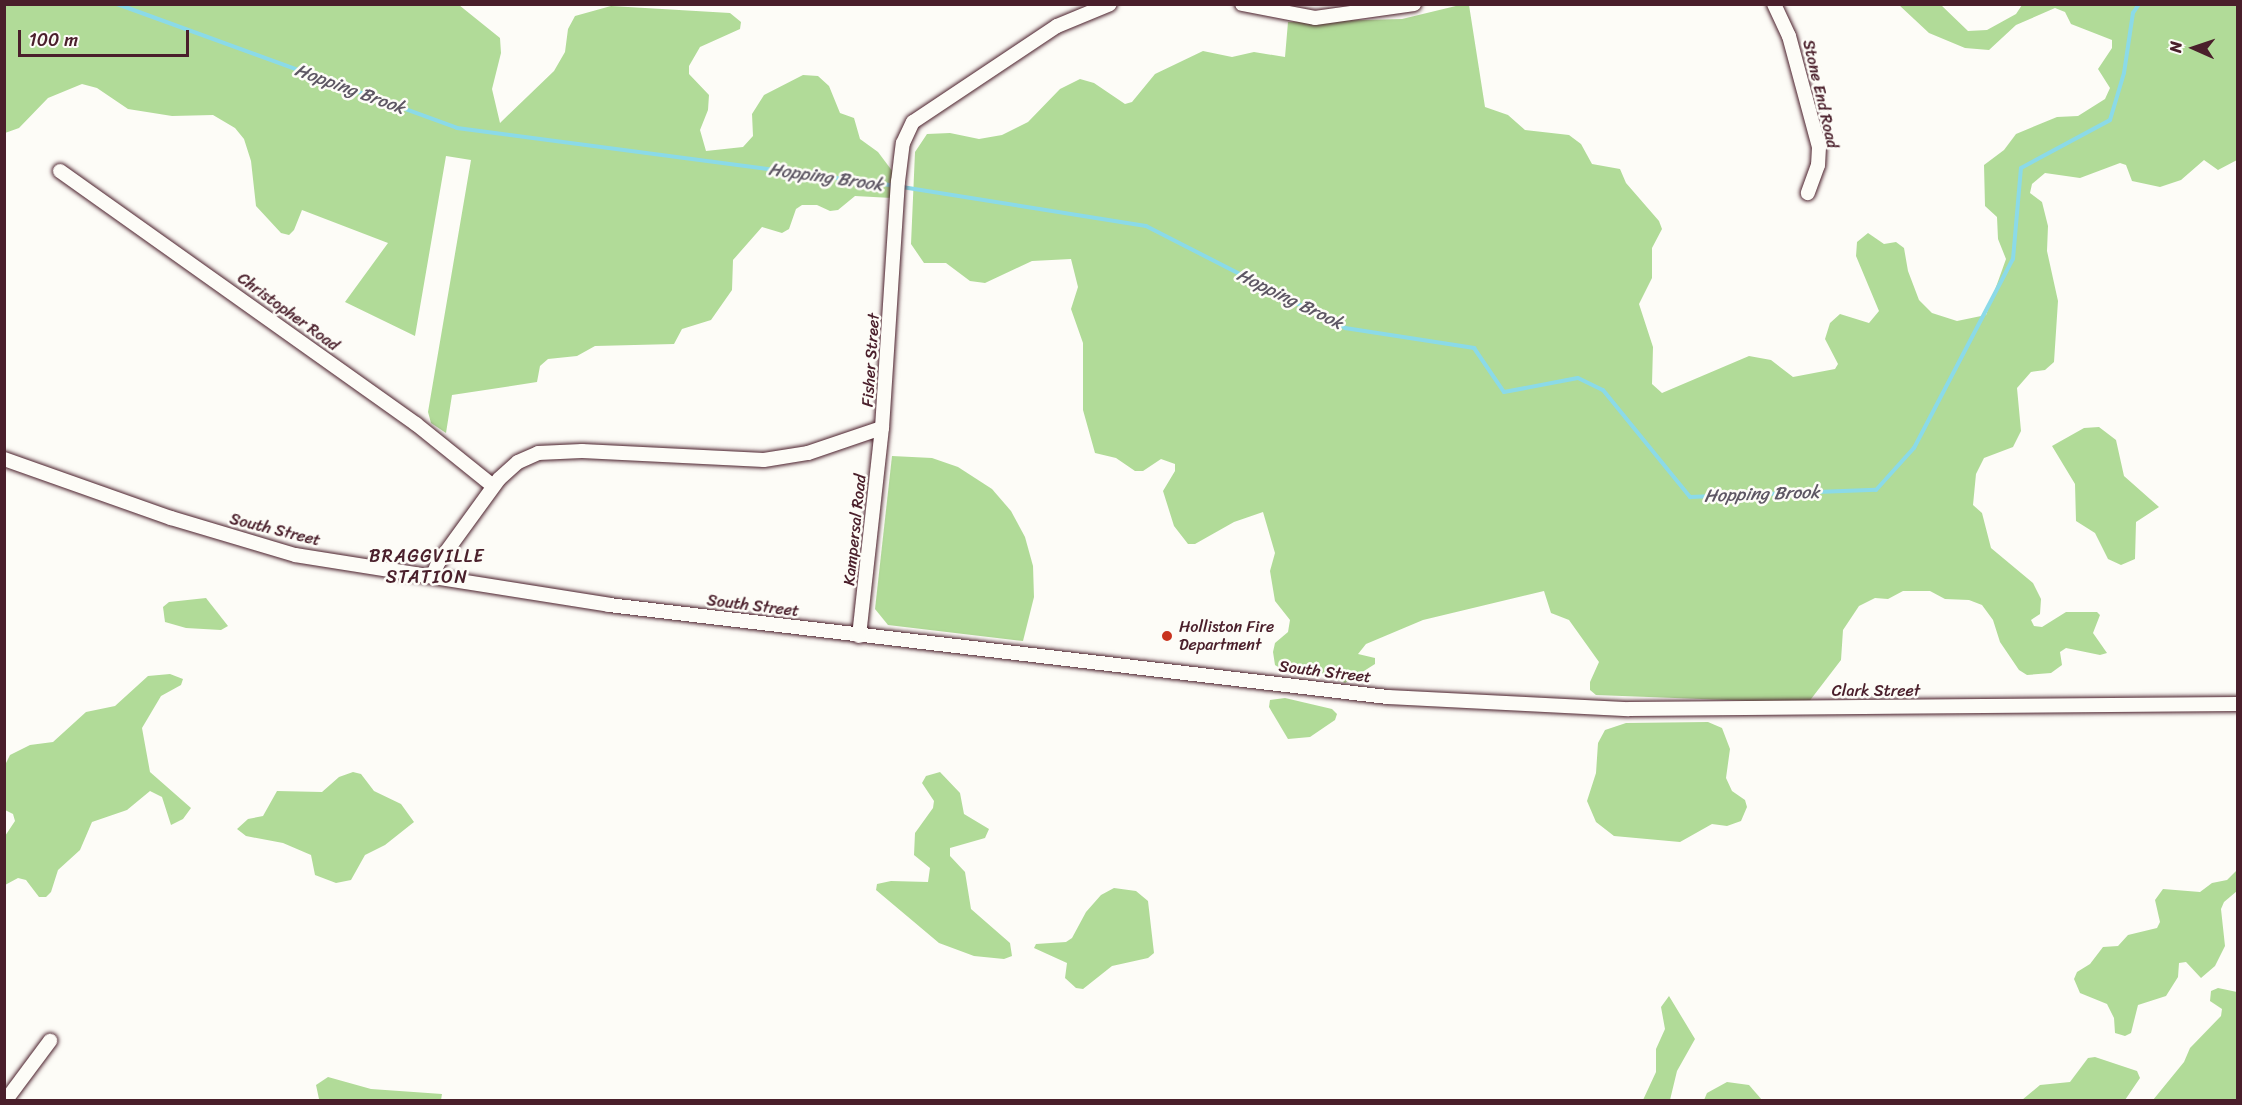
<!DOCTYPE html>
<html>
<head>
<meta charset="utf-8">
<style>
	body { margin:0 }
	#map { position:relative; width:2242px; height:1105px; overflow:hidden; background:#fdfcf7; font-family:Sriracha,sans-serif }
	div>[style] { position:absolute }
	[style*='--x'] { left:calc(var(--x)*1px); top:calc(var(--y)*1px); width:calc(var(--w)*1px); rotate:calc(var(--a)*1deg) }
	.green>* { inset:0; background:#b1db98 }
	.stream>* { height:4px; margin:-2px; padding:0 2px; transform-origin:2px; border-radius:2px; background:#8bdae8 }
	.roads { filter:drop-shadow(0 0 2px #4a1f2b) drop-shadow(0 0 2px #4a1f2b) }
	.minor>* { height:14px; margin:-7px; padding:0 7px; transform-origin:7px; border-radius:7px; background:#fdfcf7 }
	.dots>* { width:16px; height:16px; translate:-50% -50%; box-sizing:border-box; border:3px solid #fdfcf7; border-radius:50% }
	span { translate:-50% -50%; white-space:nowrap; text-align:center; line-height:1.15; -webkit-text-stroke:5px #fdfcf7; paint-order:stroke }
	.street-label { font-size:16px; color:#4a1f2b }
	.poi-label { font-size:16px; color:#4a1f2b }
	.left { translate:0 -50%; text-align:left }
	.water-label { font-size:18px; color:#5e5764; font-style:italic }
	.neighbourhood-label { font-size:18px; color:#4a1f2b; letter-spacing:1.5px }
	.frame { position:absolute; inset:0; border:6px solid #4a1f2b; pointer-events:none }
	.north { position:absolute; left:2164px; top:18px; width:60px; height:60px; -webkit-text-stroke:4px #fdfcf7; paint-order:stroke; rotate:273deg; font-size:16px; font-weight:700; line-height:24px; text-align:center; color:#4a1f2b }
	.north::after { content:''; display:block; margin:auto; width:21px; height:27px; background:#4a1f2b; clip-path:polygon(50% 0,100% 100%,50% 72%,0 100%) }
	.scale { position:absolute; left:18px; top:30px; width:171px; height:27px; box-sizing:border-box; border:3px solid #4a1f2b; border-top:0; padding-left:8px; font-size:18px; line-height:21px; white-space:nowrap; color:#4a1f2b; -webkit-text-stroke:4px #fdfcf7; paint-order:stroke }
</style>
</head>
<body>
<div id="map">
	<div class="green">
		<div style="clip-path:polygon(5px 5px,459px 5px,500px 38px,501px 53px,492px 89px,500px 123px,554px 71px,565px 52px,568px 29px,575px 16px,611px 6px,730px 13px,741px 22px,740px 29px,700px 47px,689px 66px,689px 74px,709px 95px,708px 110px,700px 130px,706px 151px,743px 147px,753px 136px,752px 114px,764px 95px,803px 75px,818px 76px,829px 86px,840px 113px,854px 118px,860px 139px,878px 152px,896px 176px,892px 198px,855px 196px,838px 210px,830px 211px,817px 205px,802px 205px,796px 209px,789px 229px,782px 233px,762px 227px,733px 260px,732px 290px,711px 320px,682px 329px,674px 344px,595px 346px,577px 356px,548px 359px,540px 366px,537px 382px,452px 395px,446px 433px,431px 423px,428px 412px,471px 160px,446px 156px,415px 336px,345px 302px,388px 243px,302px 210px,294px 230px,289px 235px,281px 233px,256px 206px,251px 161px,244px 139px,235px 128px,213px 115px,172px 116px,128px 109px,97px 88px,82px 84px,48px 98px,19px 128px,5px 133px)"></div>
		<div style="clip-path:polygon(1460px 5px,1469px 5px,1485px 107px,1508px 115px,1525px 130px,1569px 135px,1581px 144px,1592px 164px,1620px 169px,1626px 183px,1659px 221px,1662px 229px,1652px 248px,1652px 278px,1639px 304px,1653px 347px,1652px 384px,1662px 393px,1749px 356px,1771px 360px,1793px 377px,1835px 369px,1838px 364px,1825px 339px,1830px 323px,1840px 314px,1869px 323px,1879px 311px,1856px 256px,1857px 242px,1868px 233px,1884px 244px,1896px 242px,1904px 248px,1908px 271px,1919px 300px,1932px 313px,1957px 321px,1986px 315px,2006px 259px,1998px 239px,1997px 217px,1985px 206px,1984px 165px,2004px 150px,2016px 134px,2057px 117px,2078px 116px,2105px 99px,2110px 88px,2098px 69px,2112px 48px,2112px 40px,2071px 24px,2065px 12px,2055px 8px,2016px 25px,1989px 50px,1965px 48px,1929px 33px,1899px 5px,1941px 5px,1968px 31px,1987px 30px,2016px 14px,2022px 5px,2237px 5px,2237px 160px,2218px 170px,2204px 160px,2181px 180px,2160px 187px,2132px 181px,2126px 165px,2120px 163px,2080px 178px,2045px 173px,2032px 184px,2030px 193px,2042px 202px,2048px 226px,2047px 251px,2058px 301px,2054px 362px,2045px 370px,2031px 372px,2017px 388px,2021px 431px,2013px 447px,1984px 458px,1976px 474px,1973px 505px,1982px 513px,1991px 548px,2033px 583px,2041px 599px,2040px 614px,2031px 620px,2034px 626px,2042px 627px,2066px 612px,2097px 612px,2100px 615px,2093px 633px,2107px 653px,2100px 655px,2066px 648px,2060px 652px,2062px 665px,2051px 673px,2027px 675px,2019px 670px,2000px 642px,1993px 620px,1982px 605px,1969px 600px,1945px 599px,1930px 591px,1903px 591px,1888px 599px,1875px 598px,1859px 606px,1843px 630px,1841px 660px,1808px 703px,1596px 695px,1590px 690px,1590px 682px,1599px 662px,1569px 620px,1551px 613px,1544px 591px,1423px 620px,1366px 644px,1358px 654px,1375px 658px,1375px 664px,1345px 683px,1316px 671px,1281px 669px,1275px 665px,1273px 652px,1275px 643px,1288px 632px,1290px 620px,1275px 601px,1270px 571px,1275px 553px,1263px 512px,1234px 522px,1195px 544px,1188px 544px,1174px 526px,1163px 491px,1175px 471px,1175px 464px,1161px 459px,1143px 471px,1135px 471px,1116px 458px,1095px 453px,1083px 410px,1083px 343px,1071px 309px,1078px 287px,1071px 259px,1032px 261px,985px 283px,970px 281px,946px 263px,924px 263px,911px 244px,915px 152px,927px 134px,950px 133px,979px 139px,1002px 135px,1028px 122px,1060px 89px,1080px 79px,1094px 83px,1125px 104px,1132px 102px,1155px 74px,1203px 51px,1232px 57px,1254px 52px,1285px 57px,1288px 22px,1402px 19px)"></div>
		<div style="clip-path:polygon(2099px 427px,2116px 440px,2124px 476px,2159px 507px,2136px 522px,2135px 559px,2121px 565px,2108px 559px,2095px 533px,2076px 521px,2075px 484px,2052px 446px,2084px 428px)"></div>
		<div style="clip-path:polygon(892px 456px,932px 458px,958px 467px,992px 489px,1011px 511px,1025px 537px,1033px 566px,1034px 597px,1023px 641px,888px 625px,875px 609px)"></div>
		<div style="clip-path:polygon(206px 598px,228px 626px,221px 630px,186px 628px,165px 622px,163px 607px,169px 602px)"></div>
		<div style="clip-path:polygon(170px 674px,183px 679px,181px 685px,161px 696px,142px 728px,150px 772px,191px 808px,183px 819px,171px 825px,162px 797px,150px 791px,127px 810px,92px 822px,80px 850px,58px 870px,51px 892px,46px 897px,39px 897px,26px 880px,18px 878px,5px 885px,5px 836px,15px 821px,13px 814px,5px 810px,5px 765px,10px 755px,30px 745px,53px 742px,86px 712px,115px 706px,148px 676px)"></div>
		<div style="clip-path:polygon(1285px 698px,1332px 709px,1337px 714px,1335px 720px,1310px 737px,1288px 739px,1269px 707px,1270px 700px)"></div>
		<div style="clip-path:polygon(1708px 722px,1722px 728px,1730px 749px,1726px 778px,1732px 791px,1745px 800px,1747px 807px,1741px 821px,1727px 826px,1712px 824px,1680px 842px,1614px 836px,1596px 822px,1587px 801px,1596px 773px,1598px 743px,1605px 730px,1626px 723px)"></div>
		<div style="clip-path:polygon(353px 772px,361px 774px,374px 791px,401px 804px,414px 822px,385px 845px,365px 855px,351px 880px,336px 883px,315px 875px,311px 855px,283px 843px,246px 836px,237px 829px,248px 819px,263px 816px,277px 791px,322px 792px,339px 777px)"></div>
		<div style="clip-path:polygon(940px 772px,960px 793px,964px 814px,989px 829px,985px 838px,950px 848px,950px 856px,965px 872px,971px 909px,1010px 943px,1012px 956px,1004px 959px,974px 956px,939px 943px,876px 890px,877px 884px,891px 881px,928px 882px,930px 868px,914px 855px,915px 833px,933px 808px,934px 801px,922px 783px,926px 776px)"></div>
		<div style="clip-path:polygon(2237px 870px,2237px 891px,2224px 902px,2221px 909px,2225px 946px,2215px 966px,2201px 978px,2186px 962px,2179px 963px,2178px 977px,2166px 996px,2138px 1005px,2131px 1033px,2125px 1036px,2115px 1033px,2114px 1018px,2107px 1004px,2080px 993px,2074px 979px,2077px 972px,2090px 964px,2103px 947px,2118px 946px,2128px 935px,2157px 928px,2160px 922px,2155px 900px,2163px 889px,2200px 892px,2212px 883px,2227px 880px)"></div>
		<div style="clip-path:polygon(1114px 888px,1136px 891px,1148px 901px,1154px 953px,1148px 958px,1112px 966px,1083px 989px,1076px 988px,1065px 978px,1067px 963px,1034px 948px,1036px 944px,1066px 942px,1072px 938px,1086px 912px,1101px 895px)"></div>
		<div style="clip-path:polygon(2218px 988px,2237px 992px,2237px 1100px,2153px 1100px,2184px 1062px,2190px 1048px,2221px 1016px,2222px 1009px,2210px 1001px,2211px 991px)"></div>
		<div style="clip-path:polygon(1669px 996px,1695px 1039px,1677px 1071px,1670px 1100px,1643px 1100px,1656px 1072px,1656px 1049px,1665px 1029px,1661px 1007px)"></div>
		<div style="clip-path:polygon(2095px 1057px,2137px 1071px,2140px 1078px,2125px 1100px,2022px 1100px,2040px 1085px,2070px 1082px,2088px 1058px)"></div>
		<div style="clip-path:polygon(328px 1077px,371px 1089px,442px 1094px,441px 1100px,319px 1099px,316px 1085px)"></div>
		<div style="clip-path:polygon(1727px 1082px,1749px 1085px,1762px 1100px,1704px 1100px,1707px 1093px)"></div>
	</div>
	<div class="stream">
		<div style="--x:117;--y:4;--w:362;--a:20"></div>
		<div style="--x:457;--y:128;--w:442;--a:7.5"></div>
		<div style="--x:902;--y:187;--w:247;--a:9.1"></div>
		<div style="--x:1146;--y:226;--w:224;--a:27.1"></div>
		<div style="--x:1345;--y:328;--w:131;--a:8.8"></div>
		<div style="--x:1474;--y:348;--w:53;--a:55.7"></div>
		<div style="--x:1504;--y:392;--w:75;--a:-10.7"></div>
		<div style="--x:1578;--y:378;--w:28;--a:26"></div>
		<div style="--x:1603;--y:390;--w:138;--a:50.9"></div>
		<div style="--x:1690;--y:497;--w:186;--a:-2.2"></div>
		<div style="--x:1876;--y:490;--w:57;--a:-47.9"></div>
		<div style="--x:1914;--y:448;--w:213;--a:-62.4"></div>
		<div style="--x:2013;--y:259;--w:91;--a:-85"></div>
		<div style="--x:2021;--y:168;--w:101;--a:-28.3"></div>
		<div style="--x:2110;--y:120;--w:49;--a:-73.4"></div>
		<div style="--x:2124;--y:73;--w:61;--a:-81.5"></div>
		<div style="--x:2133;--y:13;--w:11;--a:-56"></div>
	</div>
	<div class="roads">
		<div class="minor">
			<div style="--x:1242;--y:4;--w:74;--a:10.9"></div>
			<div style="--x:1315;--y:18;--w:100;--a:-8"></div>
			<div style="--x:1774;--y:4;--w:35;--a:65"></div>
			<div style="--x:1789;--y:36;--w:115;--a:74.9"></div>
			<div style="--x:1819;--y:147;--w:18;--a:93"></div>
			<div style="--x:1818;--y:165;--w:30;--a:110"></div>
			<div style="--x:60;--y:171;--w:437;--a:35.4"></div>
			<div style="--x:416;--y:424;--w:99;--a:38.8"></div>
			<div style="--x:4;--y:459;--w:177;--a:19.5"></div>
			<div style="--x:171;--y:518;--w:129;--a:16.6"></div>
			<div style="--x:295;--y:555;--w:318;--a:9"></div>
			<div style="--x:609;--y:605;--w:784;--a:6.74"></div>
			<div style="--x:1388;--y:697;--w:241;--a:2.9"></div>
			<div style="--x:1629;--y:709;--w:609;--a:-0.47"></div>
			<div style="--x:433;--y:575;--w:13;--a:-67"></div>
			<div style="--x:438;--y:563;--w:104;--a:-54"></div>
			<div style="--x:499;--y:479;--w:25;--a:-42"></div>
			<div style="--x:518;--y:462;--w:22;--a:-24"></div>
			<div style="--x:538;--y:453;--w:44;--a:-2.6"></div>
			<div style="--x:582;--y:451;--w:182;--a:2.8"></div>
			<div style="--x:764;--y:460;--w:45;--a:-9"></div>
			<div style="--x:808;--y:453;--w:78;--a:-18.7"></div>
			<div style="--x:882;--y:428;--w:247;--a:-86.3"></div>
			<div style="--x:898;--y:182;--w:39;--a:-83"></div>
			<div style="--x:903;--y:143;--w:23;--a:-65"></div>
			<div style="--x:913;--y:122;--w:173;--a:-33.7"></div>
			<div style="--x:1057;--y:26;--w:57;--a:-22.5"></div>
			<div style="--x:859;--y:636;--w:209;--a:-83.7"></div>
			<div style="--x:6;--y:1100;--w:74;--a:-53.3"></div>
		</div>
	</div>
	<div class="dots">
		<div style="left:1167px;top:636px;background:#c8321e"></div>
	</div>
	<div class="street-label">
		<span style="left:1820px;top:94px;rotate:77deg">Stone End Road</span>
		<span style="left:288px;top:312px;rotate:36deg">Christopher Road</span>
		<span style="left:871px;top:360px;rotate:-86deg">Fisher Street</span>
		<span style="left:275px;top:530px;rotate:14deg">South Street</span>
		<span style="left:855px;top:530px;rotate:-84deg">Kampersal Road</span>
		<span style="left:753px;top:606px;rotate:7deg">South Street</span>
		<span style="left:1325px;top:672px;rotate:7deg">South Street</span>
		<span style="left:1876px;top:691px">Clark Street</span>
	</div>
	<div class="poi-label">
		<span class="left" style="left:1179px;top:636px">Holliston Fire<br>Department</span>
	</div>
	<div class="water-label">
		<span style="left:350px;top:89px;rotate:20deg">Hopping Brook</span>
		<span style="left:826px;top:177px;rotate:8deg">Hopping Brook</span>
		<span style="left:1290px;top:299px;rotate:26deg">Hopping Brook</span>
		<span style="left:1762px;top:494px;rotate:-2deg">Hopping Brook</span>
	</div>
	<div class="neighbourhood-label">
		<span style="left:427px;top:567px">BRAGGVILLE<br>STATION</span>
	</div>
	<div class="frame"></div>
	<div class="north">N</div>
	<div class="scale">100 m</div>
</div>
</body>
</html>
